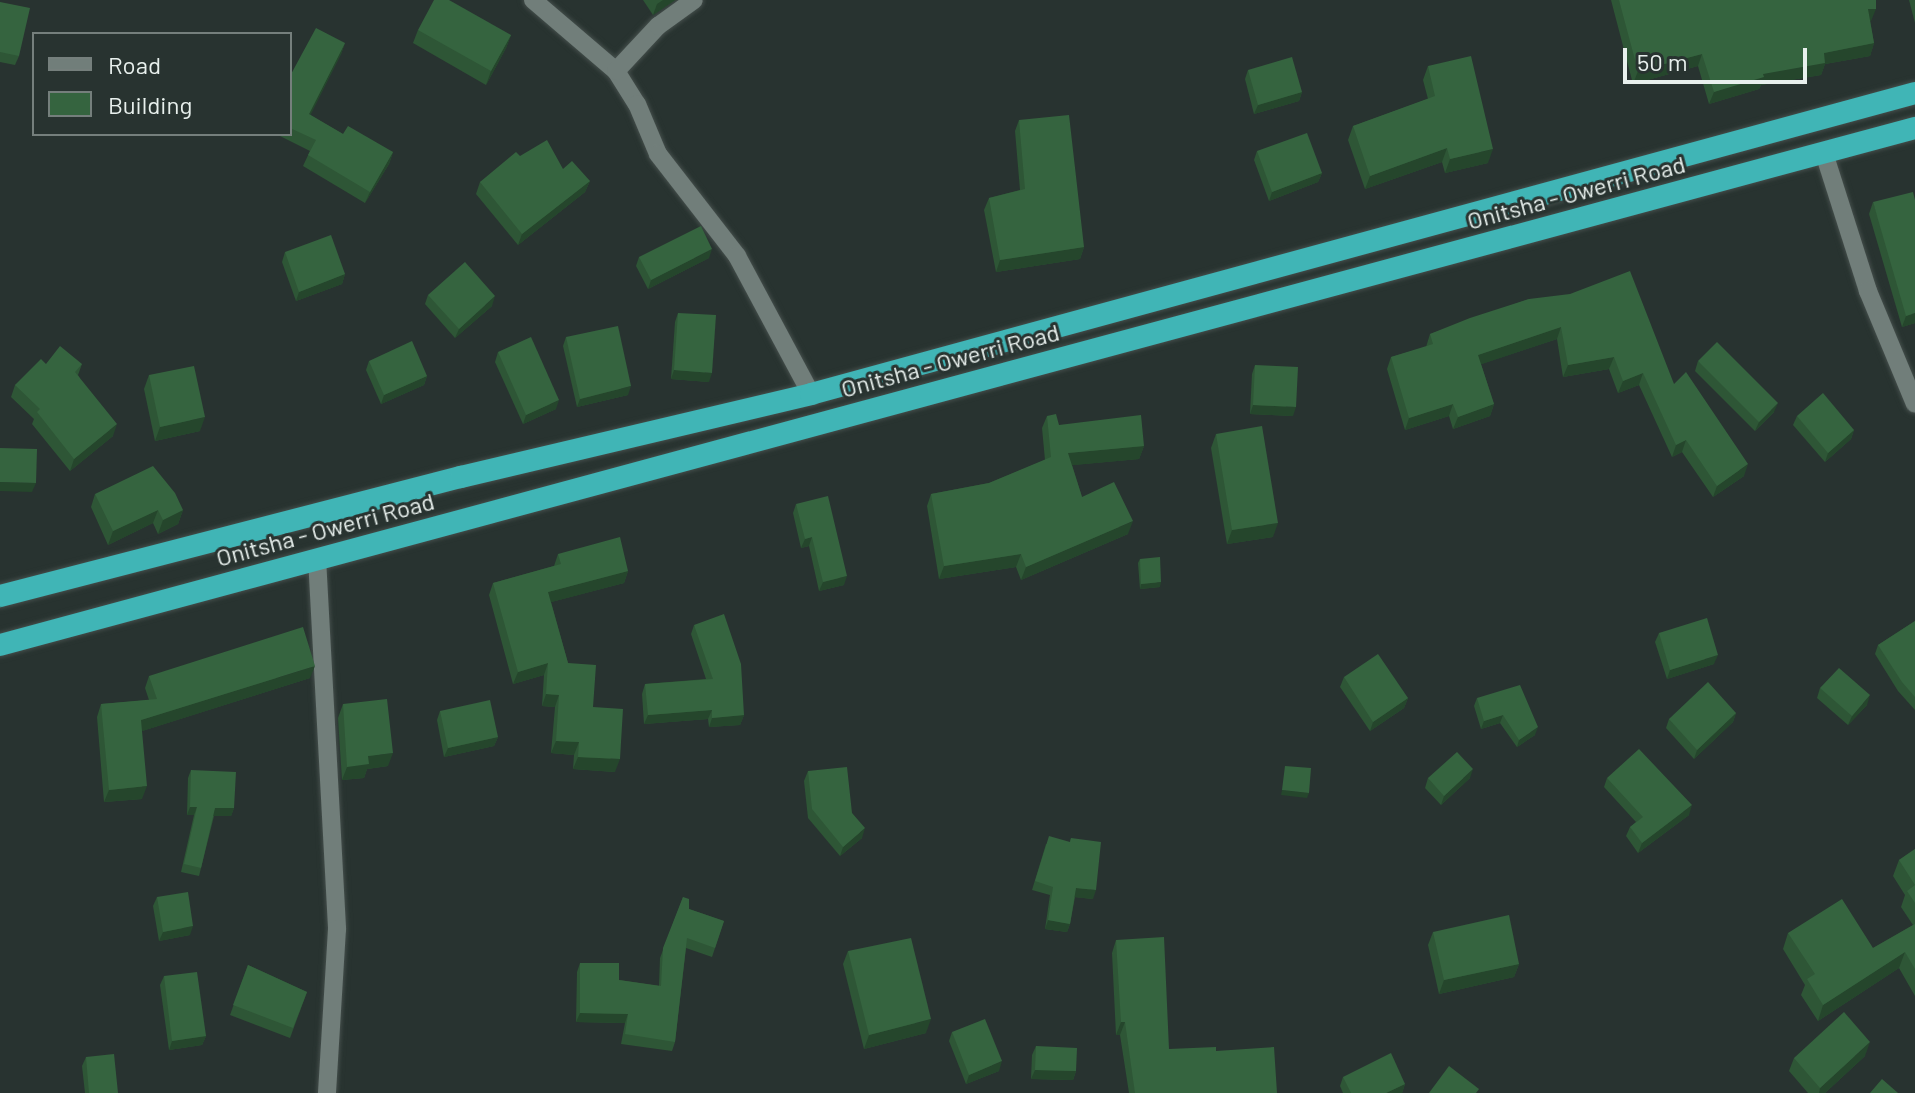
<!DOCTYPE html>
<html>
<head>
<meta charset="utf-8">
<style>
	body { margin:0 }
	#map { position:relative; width:1915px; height:1093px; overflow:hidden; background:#283330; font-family:Barlow,sans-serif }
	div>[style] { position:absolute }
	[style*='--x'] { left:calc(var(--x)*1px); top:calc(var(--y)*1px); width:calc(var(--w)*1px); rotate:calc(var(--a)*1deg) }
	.roads { filter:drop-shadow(0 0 2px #444e4b) drop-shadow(0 0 2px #444e4b) }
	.minor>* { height:18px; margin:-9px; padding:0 9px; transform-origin:9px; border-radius:9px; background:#717e7a }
	.trunk>* { height:22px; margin:-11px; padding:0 11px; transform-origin:11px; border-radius:11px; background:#40b5b6 }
	.wall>* { inset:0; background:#2e5636 }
	.shaded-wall>* { inset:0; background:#25462c }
	.building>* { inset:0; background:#35643f }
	span { translate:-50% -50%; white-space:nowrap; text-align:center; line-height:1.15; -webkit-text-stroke:6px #283330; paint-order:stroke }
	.street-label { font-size:24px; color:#e8f0ed }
	.legend { position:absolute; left:32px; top:32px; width:260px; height:104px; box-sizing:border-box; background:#283330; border:2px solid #757f7c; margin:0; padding:10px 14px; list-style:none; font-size:24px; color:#e8f0ed }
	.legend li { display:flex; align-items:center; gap:16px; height:40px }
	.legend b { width:40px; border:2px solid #757f7c }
	.scale { position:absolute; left:1623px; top:48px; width:184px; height:36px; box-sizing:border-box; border:4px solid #e8f0ed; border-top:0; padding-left:10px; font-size:24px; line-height:28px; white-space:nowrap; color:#e8f0ed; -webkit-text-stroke:6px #283330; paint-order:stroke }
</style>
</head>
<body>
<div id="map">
	<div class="roads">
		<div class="minor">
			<div style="--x:533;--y:0;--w:109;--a:40.5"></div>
			<div style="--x:616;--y:71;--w:39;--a:58"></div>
			<div style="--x:637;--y:104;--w:54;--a:67.2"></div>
			<div style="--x:658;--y:154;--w:129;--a:52.2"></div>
			<div style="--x:737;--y:256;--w:157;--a:61.8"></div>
			<div style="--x:616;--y:71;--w:62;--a:-47"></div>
			<div style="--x:658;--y:26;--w:44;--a:-35.8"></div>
			<div style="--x:1824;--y:153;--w:145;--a:72.3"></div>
			<div style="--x:1868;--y:291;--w:122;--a:67.4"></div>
			<div style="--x:317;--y:558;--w:372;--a:86.9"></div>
			<div style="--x:337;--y:929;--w:164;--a:93.5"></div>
		</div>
		<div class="trunk">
			<div style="--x:0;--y:596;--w:476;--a:-14.5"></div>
			<div style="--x:461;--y:477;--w:360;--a:-13.3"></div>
			<div style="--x:811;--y:394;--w:1144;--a:-15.25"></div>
			<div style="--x:0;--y:645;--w:1984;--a:-15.11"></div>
		</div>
	</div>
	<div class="wall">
		<div style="clip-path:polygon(643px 0,675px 0,653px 15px)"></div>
		<div style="clip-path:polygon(1611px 0,1876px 0,1870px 21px,1874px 43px,1870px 56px,1825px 64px,1821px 75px,1761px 85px,1759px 89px,1709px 104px,1698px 66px,1633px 84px)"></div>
		<div style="clip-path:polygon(1909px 0,1915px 0,1915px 23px)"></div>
		<div style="clip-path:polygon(0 2px,19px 56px,15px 65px,0 62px)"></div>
		<div style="clip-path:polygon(418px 30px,511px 35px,506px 48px,486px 85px,413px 43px)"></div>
		<div style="clip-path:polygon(345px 43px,341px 54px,310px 115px,343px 134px,393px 152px,389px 164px,365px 203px,303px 166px,310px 151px,276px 134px,290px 134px,290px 76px)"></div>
		<div style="clip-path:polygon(1428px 66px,1488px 163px,1445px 173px,1442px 162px,1365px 189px,1348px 140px,1353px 126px,1428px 99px,1423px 80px)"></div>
		<div style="clip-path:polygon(1248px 70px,1302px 92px,1299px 101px,1254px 114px,1245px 79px)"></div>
		<div style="clip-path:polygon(1019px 120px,1084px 247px,1080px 259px,996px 272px,984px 210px,989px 198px,1020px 190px,1015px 131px)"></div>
		<div style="clip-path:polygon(1257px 151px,1322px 173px,1318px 182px,1269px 201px,1254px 160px)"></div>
		<div style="clip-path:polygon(520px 156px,563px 169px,590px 181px,585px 192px,518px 245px,476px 194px,480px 182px)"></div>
		<div style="clip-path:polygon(1873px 202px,1915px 323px,1902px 327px,1869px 214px)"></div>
		<div style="clip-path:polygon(285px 252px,345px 274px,342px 284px,296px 301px,282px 262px)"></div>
		<div style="clip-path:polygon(639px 257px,709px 258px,648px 289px,636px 266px)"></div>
		<div style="clip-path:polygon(428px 295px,492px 306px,455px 338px,425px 304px)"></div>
		<div style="clip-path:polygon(1529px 299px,1674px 384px,1744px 476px,1713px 497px,1682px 452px,1672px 457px,1639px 385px,1618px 393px,1609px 369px,1563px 377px,1557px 339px,1481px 364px,1494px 404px,1490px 416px,1453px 429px,1449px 416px,1405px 430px,1387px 369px,1391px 357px,1426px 347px,1430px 334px)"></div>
		<div style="clip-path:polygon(678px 313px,709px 382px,671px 379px,675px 322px)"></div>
		<div style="clip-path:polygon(566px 337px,628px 395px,577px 407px,563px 346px)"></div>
		<div style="clip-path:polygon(498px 352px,556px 409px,523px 424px,495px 362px)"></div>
		<div style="clip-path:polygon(369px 361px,427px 376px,424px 385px,381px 404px,366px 370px)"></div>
		<div style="clip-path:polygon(1698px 361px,1774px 412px,1755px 431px,1695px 371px)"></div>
		<div style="clip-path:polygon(46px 364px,82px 364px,78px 375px,113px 436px,70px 471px,32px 424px,34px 419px,11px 397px,15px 385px)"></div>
		<div style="clip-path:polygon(1255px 365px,1293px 416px,1250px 414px,1252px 374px)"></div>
		<div style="clip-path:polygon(149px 375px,200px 431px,155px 441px,144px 389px)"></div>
		<div style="clip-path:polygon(1047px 416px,1059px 425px,1144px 446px,1139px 459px,1072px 465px,1082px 497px,1128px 534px,1021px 580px,1016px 567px,939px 579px,927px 506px,931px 494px,989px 483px,1045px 460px,1042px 428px)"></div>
		<div style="clip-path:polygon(1797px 416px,1854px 430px,1851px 439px,1825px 462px,1793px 425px)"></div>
		<div style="clip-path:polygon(1216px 434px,1273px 537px,1227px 544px,1211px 448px)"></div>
		<div style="clip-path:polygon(95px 494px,183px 510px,178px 524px,158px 534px,153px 523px,108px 545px,91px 507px)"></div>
		<div style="clip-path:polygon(796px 504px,844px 585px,819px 591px,809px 546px,801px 548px,793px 513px)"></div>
		<div style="clip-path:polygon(558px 554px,628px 571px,624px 583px,551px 602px,568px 663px,593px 707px,615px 772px,573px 769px,574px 755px,551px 753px,555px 707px,542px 706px,544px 675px,513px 684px,489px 595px,493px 583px,554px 566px)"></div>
		<div style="clip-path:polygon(1140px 559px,1160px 587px,1140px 589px,1138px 563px)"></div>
		<div style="clip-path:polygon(1915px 621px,1915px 710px,1898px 691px,1875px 654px,1878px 645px)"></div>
		<div style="clip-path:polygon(694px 625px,744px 715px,740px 725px,709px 727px,708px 719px,644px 724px,642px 694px,645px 684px,706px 679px,691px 634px)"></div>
		<div style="clip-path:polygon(1659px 633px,1714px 664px,1667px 679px,1655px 642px)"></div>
		<div style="clip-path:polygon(149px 676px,310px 678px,142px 731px,142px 799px,104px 802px,97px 717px,101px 704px,149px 700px,145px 688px)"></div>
		<div style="clip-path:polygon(1344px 677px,1408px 698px,1404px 708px,1370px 731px,1340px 687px)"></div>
		<div style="clip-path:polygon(1820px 688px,1867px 705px,1848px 725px,1817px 698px)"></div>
		<div style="clip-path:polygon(1477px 698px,1535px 735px,1517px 747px,1500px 723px,1481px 729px,1474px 706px)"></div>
		<div style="clip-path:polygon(343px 704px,388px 766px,367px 769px,364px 778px,342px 780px,338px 718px)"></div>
		<div style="clip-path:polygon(440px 711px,498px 737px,494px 746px,444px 757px,437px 720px)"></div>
		<div style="clip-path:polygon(1736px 713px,1733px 722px,1694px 759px,1666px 728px,1669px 719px)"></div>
		<div style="clip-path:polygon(191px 770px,234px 808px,231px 816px,214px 816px,199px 876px,181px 872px,194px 815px,187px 815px,188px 778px)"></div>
		<div style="clip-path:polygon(808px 771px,852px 813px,862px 838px,840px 856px,808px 818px,804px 781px)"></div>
		<div style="clip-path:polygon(1428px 778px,1470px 778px,1441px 805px,1425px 788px)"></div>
		<div style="clip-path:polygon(1607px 778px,1689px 815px,1638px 853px,1626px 836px,1630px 827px,1636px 822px,1604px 787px)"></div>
		<div style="clip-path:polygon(1071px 838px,1093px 899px,1075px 897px,1070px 924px,1067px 932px,1045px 929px,1050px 895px,1032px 890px,1046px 844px,1070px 842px)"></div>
		<div style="clip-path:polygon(1915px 849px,1915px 996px,1899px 968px,1818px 1021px,1801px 995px,1805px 985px,1783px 949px,1788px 933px,1873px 948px,1913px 925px,1901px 907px,1905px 895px,1893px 876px,1899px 860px)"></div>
		<div style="clip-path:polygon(157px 897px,190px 935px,159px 941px,153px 906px)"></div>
		<div style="clip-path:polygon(683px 897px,689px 909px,724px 921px,712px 957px,686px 948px,675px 1042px,672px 1051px,621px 1044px,625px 1023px,576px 1022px,577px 972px,580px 963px,619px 980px,659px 986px,660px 958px)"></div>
		<div style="clip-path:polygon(1433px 932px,1519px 964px,1514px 977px,1439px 994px,1428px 945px)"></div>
		<div style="clip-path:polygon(1116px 940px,1169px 1049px,1216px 1051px,1277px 1093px,1129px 1093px,1120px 1035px,1116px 1035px,1112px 953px)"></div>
		<div style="clip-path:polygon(848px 951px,926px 1033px,864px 1049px,843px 964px)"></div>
		<div style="clip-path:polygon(248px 965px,307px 992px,290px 1038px,230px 1015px)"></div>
		<div style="clip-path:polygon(164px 976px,206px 1036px,202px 1045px,169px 1050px,160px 985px)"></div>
		<div style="clip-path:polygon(952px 1032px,999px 1071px,966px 1084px,949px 1041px)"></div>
		<div style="clip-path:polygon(1036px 1046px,1076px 1071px,1073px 1080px,1031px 1079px,1032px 1055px)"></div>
		<div style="clip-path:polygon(1865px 1056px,1825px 1093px,1808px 1093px,1789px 1071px,1794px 1058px)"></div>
		<div style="clip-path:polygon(86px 1057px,118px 1093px,85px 1093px,82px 1066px)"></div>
		<div style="clip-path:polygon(1343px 1077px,1405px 1084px,1402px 1093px,1343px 1093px,1340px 1086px)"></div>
	</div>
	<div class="shaded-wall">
		<div style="clip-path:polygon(663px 0,675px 0,653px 15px,657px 4px)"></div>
		<div style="clip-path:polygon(1868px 9px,1876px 9px,1871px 21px,1863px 21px)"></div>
		<div style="clip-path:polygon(511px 35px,506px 48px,486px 85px,491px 71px)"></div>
		<div style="clip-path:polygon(345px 43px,341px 54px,305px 126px,309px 114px)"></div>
		<div style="clip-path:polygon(1874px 43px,1870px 56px,1825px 64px,1821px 75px,1761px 85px,1759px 89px,1709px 104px,1714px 92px,1763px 74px,1824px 53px)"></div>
		<div style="clip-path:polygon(1702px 54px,1698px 66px,1633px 84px,1638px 71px)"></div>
		<div style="clip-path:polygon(1302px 92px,1299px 101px,1254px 114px,1258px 105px)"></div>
		<div style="clip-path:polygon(1447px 148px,1442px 162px,1365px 189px,1370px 176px)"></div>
		<div style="clip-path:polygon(1493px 149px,1488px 163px,1445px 173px,1450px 159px)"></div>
		<div style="clip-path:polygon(393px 152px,389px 164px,365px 203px,370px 192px)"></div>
		<div style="clip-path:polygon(1322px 173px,1318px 182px,1269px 201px,1272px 192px)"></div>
		<div style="clip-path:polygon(590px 181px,585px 192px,518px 245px,522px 234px)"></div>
		<div style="clip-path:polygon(1084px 247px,1080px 259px,996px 272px,1000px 260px)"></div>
		<div style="clip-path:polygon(712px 249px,709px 258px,648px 289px,651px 280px)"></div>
		<div style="clip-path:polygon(345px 274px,342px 284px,296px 301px,299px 292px)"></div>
		<div style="clip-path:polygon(495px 296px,492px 306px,455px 338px,459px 329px)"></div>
		<div style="clip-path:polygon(1915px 313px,1915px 323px,1902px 327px,1906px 316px)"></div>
		<div style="clip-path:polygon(1561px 327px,1557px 339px,1473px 367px,1478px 355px)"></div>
		<div style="clip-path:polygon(1614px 357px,1609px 369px,1563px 377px,1568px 365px)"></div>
		<div style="clip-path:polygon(674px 370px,712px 373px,709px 382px,671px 379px)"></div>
		<div style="clip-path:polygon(1643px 373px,1639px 385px,1618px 393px,1623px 381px)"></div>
		<div style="clip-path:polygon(427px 376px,424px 385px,381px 404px,384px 395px)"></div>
		<div style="clip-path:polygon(631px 386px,628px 395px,577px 407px,580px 399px)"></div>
		<div style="clip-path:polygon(559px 400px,556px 409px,523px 424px,526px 415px)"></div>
		<div style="clip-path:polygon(1778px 403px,1774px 412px,1755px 431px,1759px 422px)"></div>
		<div style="clip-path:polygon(1453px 404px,1449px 416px,1405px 430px,1409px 418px)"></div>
		<div style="clip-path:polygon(1494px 404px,1490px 416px,1453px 429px,1458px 417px)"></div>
		<div style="clip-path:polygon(1253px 405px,1296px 407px,1293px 416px,1250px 414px)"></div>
		<div style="clip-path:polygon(205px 417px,200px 431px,155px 441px,160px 427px)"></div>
		<div style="clip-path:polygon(117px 424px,113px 436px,70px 471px,74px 459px)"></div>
		<div style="clip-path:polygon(1854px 430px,1851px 439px,1825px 462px,1828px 453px)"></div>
		<div style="clip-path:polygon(1686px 440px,1682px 452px,1672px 457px,1676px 445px)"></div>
		<div style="clip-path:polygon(1144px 446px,1139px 459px,1064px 466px,1068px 453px)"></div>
		<div style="clip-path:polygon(1748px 464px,1744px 476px,1713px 497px,1717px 486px)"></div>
		<div style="clip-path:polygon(0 482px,36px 483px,32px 492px,0 491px)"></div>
		<div style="clip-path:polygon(158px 510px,153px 523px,108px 545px,113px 531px)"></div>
		<div style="clip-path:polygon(183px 510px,178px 524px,158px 534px,163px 520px)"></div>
		<div style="clip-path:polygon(1133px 521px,1128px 534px,1021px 580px,1026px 567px)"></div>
		<div style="clip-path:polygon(1278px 523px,1273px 537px,1227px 544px,1232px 530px)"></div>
		<div style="clip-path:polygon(812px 537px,809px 546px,801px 548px,805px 539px)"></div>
		<div style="clip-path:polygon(1021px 554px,1016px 567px,939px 579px,944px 566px)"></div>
		<div style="clip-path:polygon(628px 571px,624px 583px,544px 604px,548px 592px)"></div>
		<div style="clip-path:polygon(847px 576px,844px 585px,819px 591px,823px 582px)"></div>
		<div style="clip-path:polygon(1161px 582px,1160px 587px,1140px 589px,1141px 584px)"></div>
		<div style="clip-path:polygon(1718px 655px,1714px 664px,1667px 679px,1670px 670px)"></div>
		<div style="clip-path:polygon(548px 663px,544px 675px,513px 684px,518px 672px)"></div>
		<div style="clip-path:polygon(315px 666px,310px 678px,136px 733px,141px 720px)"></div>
		<div style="clip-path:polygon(546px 694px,559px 695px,555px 707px,542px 706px)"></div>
		<div style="clip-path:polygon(1870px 695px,1867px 705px,1848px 725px,1852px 716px)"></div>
		<div style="clip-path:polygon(1408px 698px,1404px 708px,1370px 731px,1373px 722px)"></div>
		<div style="clip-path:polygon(712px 710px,708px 719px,644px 724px,648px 715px)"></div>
		<div style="clip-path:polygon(1736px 713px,1733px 722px,1694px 759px,1697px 750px)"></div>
		<div style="clip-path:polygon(744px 715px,740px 725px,709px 727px,712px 718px)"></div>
		<div style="clip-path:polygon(1503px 715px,1500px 723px,1481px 729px,1484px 721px)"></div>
		<div style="clip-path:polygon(1538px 727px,1535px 735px,1517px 747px,1519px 740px)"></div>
		<div style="clip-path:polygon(498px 737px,494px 746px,444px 757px,448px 748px)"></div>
		<div style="clip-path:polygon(556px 741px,579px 742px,574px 755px,551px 753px)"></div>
		<div style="clip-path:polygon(393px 753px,388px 766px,367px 769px,364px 778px,342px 780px,347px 767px,368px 756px)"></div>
		<div style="clip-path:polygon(578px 757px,620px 759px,615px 772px,573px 769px)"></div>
		<div style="clip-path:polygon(1473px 769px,1470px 778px,1441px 805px,1444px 796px)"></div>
		<div style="clip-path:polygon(147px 786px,142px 799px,104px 802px,109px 790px)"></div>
		<div style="clip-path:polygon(1282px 790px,1309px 793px,1307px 798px,1281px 795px)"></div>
		<div style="clip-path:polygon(1692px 805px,1689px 815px,1638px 853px,1642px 843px)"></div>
		<div style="clip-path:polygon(190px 807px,197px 807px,194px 815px,187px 815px)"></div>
		<div style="clip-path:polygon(215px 808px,234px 808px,231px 816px,212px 816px)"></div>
		<div style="clip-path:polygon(865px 828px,862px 838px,840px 856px,843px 847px)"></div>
		<div style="clip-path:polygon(1076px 888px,1096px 890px,1093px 899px,1073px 897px)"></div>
		<div style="clip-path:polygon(1048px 920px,1070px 924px,1067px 932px,1045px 929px)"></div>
		<div style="clip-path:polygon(193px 926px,190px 935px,159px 941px,163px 932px)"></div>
		<div style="clip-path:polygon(1905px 952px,1899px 968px,1818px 1021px,1823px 1005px)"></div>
		<div style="clip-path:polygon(1519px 964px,1514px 977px,1439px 994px,1444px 980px)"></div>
		<div style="clip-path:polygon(580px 1013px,628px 1014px,625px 1023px,576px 1022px)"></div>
		<div style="clip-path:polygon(931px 1019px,926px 1033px,864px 1049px,869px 1035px)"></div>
		<div style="clip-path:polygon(1121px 1022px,1125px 1022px,1120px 1035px,1116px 1035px)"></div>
		<div style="clip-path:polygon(206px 1036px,202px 1045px,169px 1050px,172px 1041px)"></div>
		<div style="clip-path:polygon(1870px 1042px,1865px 1056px,1825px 1093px,1819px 1093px,1820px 1088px)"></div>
		<div style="clip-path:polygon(1002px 1061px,999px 1071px,966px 1084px,969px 1075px)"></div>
		<div style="clip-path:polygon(1035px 1070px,1076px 1071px,1073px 1080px,1031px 1079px)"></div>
		<div style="clip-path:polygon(1405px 1084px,1402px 1093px,1386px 1093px)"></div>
	</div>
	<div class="building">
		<div style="clip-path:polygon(434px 0,449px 0,511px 35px,491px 71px,418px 30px)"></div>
		<div style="clip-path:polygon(1619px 0,1876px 0,1876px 9px,1868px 9px,1874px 43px,1824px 53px,1825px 63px,1763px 74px,1764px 77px,1714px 92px,1702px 54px,1638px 71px)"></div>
		<div style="clip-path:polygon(0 2px,30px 8px,19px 56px,0 52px)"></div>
		<div style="clip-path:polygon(316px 28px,345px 43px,309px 114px,343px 134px,348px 126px,393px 152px,370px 192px,308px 155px,316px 140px,290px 128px,290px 76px)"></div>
		<div style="clip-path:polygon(1471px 56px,1493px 149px,1450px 159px,1447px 148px,1370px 176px,1353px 126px,1435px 96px,1428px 66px)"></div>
		<div style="clip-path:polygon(1292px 57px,1302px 92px,1258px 105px,1248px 70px)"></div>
		<div style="clip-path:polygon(1069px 115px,1084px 247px,1000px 260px,989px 198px,1025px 189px,1019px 120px)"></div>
		<div style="clip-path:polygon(1307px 133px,1322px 173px,1272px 192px,1257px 151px)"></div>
		<div style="clip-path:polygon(547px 140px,563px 169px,572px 161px,590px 181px,522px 234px,480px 182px,516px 152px,520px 156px)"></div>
		<div style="clip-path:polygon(1913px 192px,1915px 200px,1915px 313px,1906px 316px,1873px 202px)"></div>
		<div style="clip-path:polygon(701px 226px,712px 249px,651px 280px,639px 257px)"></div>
		<div style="clip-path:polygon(331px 235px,345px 274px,299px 292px,285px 252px)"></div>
		<div style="clip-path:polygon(465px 262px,495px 296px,459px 329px,428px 295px)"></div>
		<div style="clip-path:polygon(1630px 271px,1674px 384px,1686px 372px,1748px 464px,1717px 486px,1686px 440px,1676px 445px,1643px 373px,1623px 381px,1614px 357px,1568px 365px,1561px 327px,1478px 355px,1494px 404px,1458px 417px,1453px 404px,1409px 418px,1391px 357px,1433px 344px,1430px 334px,1470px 318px,1529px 299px,1570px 294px)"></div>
		<div style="clip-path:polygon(678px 313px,716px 315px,712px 373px,674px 370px)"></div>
		<div style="clip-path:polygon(618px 326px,631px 386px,580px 399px,566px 337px)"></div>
		<div style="clip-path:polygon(531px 337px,559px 400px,526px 415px,498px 352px)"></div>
		<div style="clip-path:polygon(412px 341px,427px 376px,384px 395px,369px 361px)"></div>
		<div style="clip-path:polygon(1717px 342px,1778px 403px,1759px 422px,1698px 361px)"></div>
		<div style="clip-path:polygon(60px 346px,82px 364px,75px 372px,117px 424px,74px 459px,37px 412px,40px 409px,15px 385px,41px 359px,46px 364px)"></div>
		<div style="clip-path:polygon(1255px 365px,1298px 367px,1296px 407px,1253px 405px)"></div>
		<div style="clip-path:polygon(194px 366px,205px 417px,160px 427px,149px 375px)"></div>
		<div style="clip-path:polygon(1823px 393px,1854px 430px,1828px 453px,1797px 416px)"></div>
		<div style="clip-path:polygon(1056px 414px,1059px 425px,1141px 415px,1144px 446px,1068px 453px,1082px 497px,1114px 482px,1133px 521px,1026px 567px,1021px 554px,944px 566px,931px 494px,989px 483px,1051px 457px,1047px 416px)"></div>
		<div style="clip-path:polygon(1262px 426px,1278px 523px,1232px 530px,1216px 434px)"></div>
		<div style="clip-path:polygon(0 448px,37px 449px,36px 483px,0 482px)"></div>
		<div style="clip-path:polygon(153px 466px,175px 493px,183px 510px,163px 520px,158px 510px,113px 531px,95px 494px)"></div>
		<div style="clip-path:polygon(828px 496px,847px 576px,823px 582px,812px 537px,805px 539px,796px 504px)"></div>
		<div style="clip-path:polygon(620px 537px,628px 571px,548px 592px,568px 663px,596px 665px,593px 707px,623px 709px,620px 759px,578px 757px,579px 742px,556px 741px,559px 695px,546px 694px,548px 663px,518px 672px,493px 583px,561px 564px,558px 554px)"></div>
		<div style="clip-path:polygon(1160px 557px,1161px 582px,1141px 584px,1140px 559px)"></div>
		<div style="clip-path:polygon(724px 614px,741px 664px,744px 715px,712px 718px,712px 710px,648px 715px,645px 684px,713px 679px,694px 625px)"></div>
		<div style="clip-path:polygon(1707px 618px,1718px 655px,1670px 670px,1659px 633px)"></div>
		<div style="clip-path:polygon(1915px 621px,1915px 697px,1902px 682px,1878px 645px)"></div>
		<div style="clip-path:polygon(303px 627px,315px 666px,141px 720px,147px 786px,109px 790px,101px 704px,157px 699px,149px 676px)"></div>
		<div style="clip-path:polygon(1378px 654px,1408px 698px,1373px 722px,1344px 677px)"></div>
		<div style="clip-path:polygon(1839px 668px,1870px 695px,1852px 716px,1820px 688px)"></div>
		<div style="clip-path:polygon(1708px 682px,1736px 713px,1697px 750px,1669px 719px)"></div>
		<div style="clip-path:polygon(1520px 685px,1538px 727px,1519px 740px,1503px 715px,1484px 721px,1477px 698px)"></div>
		<div style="clip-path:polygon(387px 699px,393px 753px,368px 756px,369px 764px,347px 767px,343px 704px)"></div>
		<div style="clip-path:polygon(490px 700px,498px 737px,448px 748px,440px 711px)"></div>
		<div style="clip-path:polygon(1639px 749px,1692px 805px,1642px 843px,1630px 827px,1643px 817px,1607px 778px)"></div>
		<div style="clip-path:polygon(1457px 752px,1473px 769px,1444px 796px,1428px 778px)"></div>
		<div style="clip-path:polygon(1285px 766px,1311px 768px,1309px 793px,1282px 790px)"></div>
		<div style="clip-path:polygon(847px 767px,852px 813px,865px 828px,843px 847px,812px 809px,808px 771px)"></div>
		<div style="clip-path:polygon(191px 770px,236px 772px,234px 808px,215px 808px,201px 868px,184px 864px,197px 807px,190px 807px)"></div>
		<div style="clip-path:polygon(1049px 836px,1070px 842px,1071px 838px,1101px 842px,1096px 890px,1076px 888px,1070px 924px,1048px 920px,1053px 887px,1035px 881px)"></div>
		<div style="clip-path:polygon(1915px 849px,1915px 885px,1899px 860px)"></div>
		<div style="clip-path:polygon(1915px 885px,1915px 903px,1907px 891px)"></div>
		<div style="clip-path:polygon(188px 892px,193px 926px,163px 932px,157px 897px)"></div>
		<div style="clip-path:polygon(683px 897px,689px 899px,689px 909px,724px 921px,715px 948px,687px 938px,675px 1042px,625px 1034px,628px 1014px,580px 1013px,580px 963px,619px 963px,619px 980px,661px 986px,663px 948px)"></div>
		<div style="clip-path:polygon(1842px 899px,1873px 948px,1915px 924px,1915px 969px,1905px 952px,1823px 1005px,1807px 979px,1815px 974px,1788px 933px)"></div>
		<div style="clip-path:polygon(1509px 915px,1519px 964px,1444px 980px,1433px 932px)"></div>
		<div style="clip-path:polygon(1164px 937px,1169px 1049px,1216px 1047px,1216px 1051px,1274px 1047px,1277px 1093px,1135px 1093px,1125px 1022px,1121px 1022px,1116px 940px)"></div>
		<div style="clip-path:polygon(911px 938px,931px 1019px,869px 1035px,848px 951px)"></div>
		<div style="clip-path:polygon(248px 965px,307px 992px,293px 1028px,233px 1005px)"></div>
		<div style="clip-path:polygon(197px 972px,206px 1036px,172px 1041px,164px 976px)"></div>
		<div style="clip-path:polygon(1844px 1012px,1870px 1042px,1820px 1088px,1794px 1058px)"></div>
		<div style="clip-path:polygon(985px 1019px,1002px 1061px,969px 1075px,952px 1032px)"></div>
		<div style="clip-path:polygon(1036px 1046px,1077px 1048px,1076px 1071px,1035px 1070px)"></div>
		<div style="clip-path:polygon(1391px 1053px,1405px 1084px,1386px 1093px,1351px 1093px,1343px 1077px)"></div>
		<div style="clip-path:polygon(114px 1054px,118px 1093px,89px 1093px,86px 1057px)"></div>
		<div style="clip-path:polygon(1449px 1066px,1479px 1089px,1476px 1093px,1429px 1093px)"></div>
		<div style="clip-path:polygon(1882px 1079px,1898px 1093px,1870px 1093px)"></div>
	</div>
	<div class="street-label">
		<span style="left:1576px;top:192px;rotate:-15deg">Onitsha - Owerri Road</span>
		<span style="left:950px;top:360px;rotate:-15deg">Onitsha - Owerri Road</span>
		<span style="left:325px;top:529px;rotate:-15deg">Onitsha - Owerri Road</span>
	</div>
	<ul class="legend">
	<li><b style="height:10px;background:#717e7a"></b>Road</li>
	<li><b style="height:22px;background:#35643f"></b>Building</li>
	</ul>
	<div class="scale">50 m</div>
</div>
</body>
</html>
